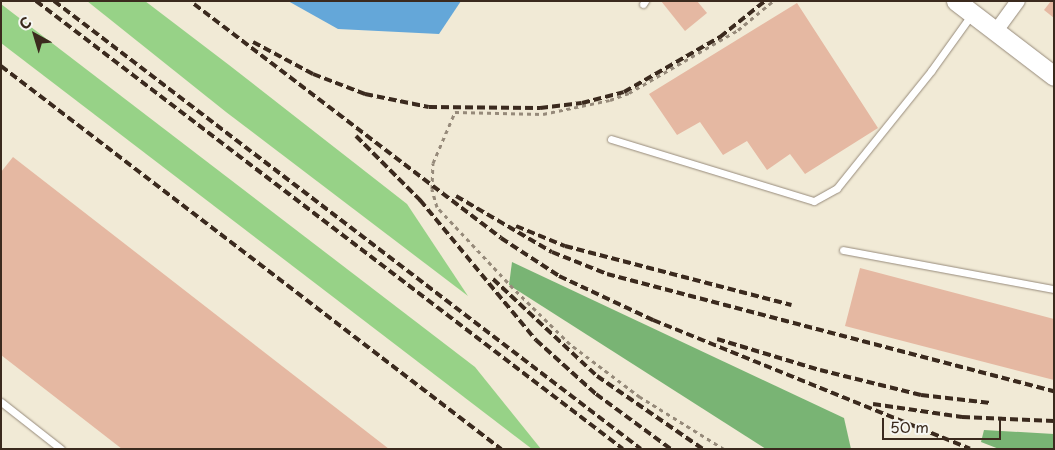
<!DOCTYPE html>
<html>
<head>
<meta charset="utf-8">
<style>
	body { margin:0 }
	#map { position:relative; width:1055px; height:450px; overflow:hidden; background:#f1ead6; font-family:"Playpen Sans",sans-serif }
	div>[style] { position:absolute }
	[style*='--x'] { left:calc(var(--x)*1px); top:calc(var(--y)*1px); width:calc(var(--w)*1px); rotate:calc(var(--a)*1deg) }
	.green>* { inset:0; background:#97d287 }
	.forest>* { inset:0; background:#79b474 }
	.water>* { inset:0; background:#64a7d9 }
	.building>* { inset:0; background:#e5b8a2 }
	.path>* { height:3px; margin-top:-1.5px; transform-origin:0; background:repeating-linear-gradient(90deg,#968a7a 0 4px,transparent 0 8px) }
	.roads { filter:drop-shadow(0 0 1px #968a7a) drop-shadow(0 0 1px #968a7a) }
	.lane>* { height:7px; margin:-3.5px; padding:0 3.5px; transform-origin:3.5px; border-radius:3.5px; background:#fff }
	.street>* { height:14px; margin:-7px; padding:0 7px; transform-origin:7px; border-radius:7px; background:#fff }
	.secondary>* { height:19px; margin:-9.5px; padding:0 9.5px; transform-origin:9.5px; border-radius:9.5px; background:#fff }
	.rail>* { height:4px; margin-top:-2px; transform-origin:0; background:repeating-linear-gradient(90deg,#3b2a1e 0 8px,transparent 0 12px) }
	span { translate:-50% -50%; white-space:nowrap; text-align:center; line-height:1.15; -webkit-text-stroke:5px #f6f6f2; paint-order:stroke }
	.frame { position:absolute; inset:0; border:2px solid #3b2a1e; pointer-events:none }
	.north { position:absolute; left:10px; top:10px; width:50px; height:50px; -webkit-text-stroke:4px #f6f6f2; paint-order:stroke; rotate:321deg; font-size:14px; font-weight:700; line-height:20px; text-align:center; color:#3b2a1e }
	.north::after { content:''; display:block; margin:auto; width:18px; height:22px; background:#3b2a1e; clip-path:polygon(50% 0,100% 100%,50% 72%,0 100%) }
	.scale { position:absolute; left:882px; top:418px; width:119px; height:22px; box-sizing:border-box; border:2px solid #3b2a1e; border-top:0; padding-left:6px; font-size:15px; line-height:18px; white-space:nowrap; color:#3b2a1e; -webkit-text-stroke:4px #f6f6f2; paint-order:stroke }
</style>
</head>
<body>
<div id="map">
	<div class="green">
		<div style="clip-path:polygon(87px 1px,145px 1px,229px 65px,407px 204px,468px 296px,226px 112px)"></div>
		<div style="clip-path:polygon(1px 4px,475px 367px,541px 449px,532px 449px,1px 43px)"></div>
	</div>
	<div class="forest">
		<div style="clip-path:polygon(512px 262px,844px 418px,851px 449px,766px 449px,509px 285px)"></div>
		<div style="clip-path:polygon(984px 430px,1054px 434px,1054px 449px,999px 449px,981px 442px)"></div>
	</div>
	<div class="water">
		<div style="clip-path:polygon(288px 1px,461px 1px,439px 34px,338px 29px)"></div>
	</div>
	<div class="building">
		<div style="clip-path:polygon(661px 1px,697px 1px,707px 13px,685px 31px)"></div>
		<div style="clip-path:polygon(1051px 1px,1054px 1px,1054px 18px,1044px 10px)"></div>
		<div style="clip-path:polygon(797px 3px,878px 128px,805px 174px,790px 154px,767px 170px,747px 141px,723px 155px,700px 122px,677px 135px,649px 94px)"></div>
		<div style="clip-path:polygon(13px 157px,389px 449px,122px 449px,1px 355px,1px 172px)"></div>
		<div style="clip-path:polygon(860px 268px,1054px 319px,1054px 380px,845px 326px)"></div>
	</div>
	<div class="path">
		<div style="--x:724;--y:449;--w:99;--a:-148.2"></div>
		<div style="--x:640;--y:397;--w:88;--a:-142.9"></div>
		<div style="--x:570;--y:344;--w:80;--a:-135.5"></div>
		<div style="--x:513;--y:288;--w:111;--a:-133.2"></div>
		<div style="--x:437;--y:207;--w:19;--a:-106"></div>
		<div style="--x:432;--y:189;--w:26;--a:-88"></div>
		<div style="--x:433;--y:163;--w:56;--a:-66.7"></div>
		<div style="--x:455;--y:112;--w:88;--a:1.3"></div>
		<div style="--x:543;--y:114;--w:68;--a:-11.8"></div>
		<div style="--x:610;--y:100;--w:20;--a:-20"></div>
		<div style="--x:629;--y:93;--w:126;--a:-30"></div>
		<div style="--x:738;--y:30;--w:45;--a:-39.6"></div>
	</div>
	<div class="roads">
		<div class="lane">
			<div style="--x:643;--y:4;--w:4;--a:-56"></div>
			<div style="--x:611;--y:139;--w:212;--a:17"></div>
			<div style="--x:814;--y:201;--w:26;--a:-29"></div>
			<div style="--x:837;--y:188;--w:150;--a:-51.2"></div>
			<div style="--x:931;--y:71;--w:70;--a:-54.3"></div>
			<div style="--x:843;--y:250;--w:215;--a:10.5"></div>
			<div style="--x:1;--y:402;--w:76;--a:38.1"></div>
		</div>
		<div class="street">
			<div style="--x:996;--y:31;--w:37;--a:-54"></div>
		</div>
		<div class="secondary">
			<div style="--x:956;--y:1;--w:123;--a:37.4"></div>
		</div>
	</div>
	<div class="rail">
		<div style="--x:36;--y:1;--w:738;--a:37.35"></div>
		<div style="--x:54;--y:1;--w:738;--a:37.35"></div>
		<div style="--x:194;--y:4;--w:386;--a:37.3"></div>
		<div style="--x:501;--y:238;--w:69;--a:33.2"></div>
		<div style="--x:559;--y:276;--w:104;--a:25.1"></div>
		<div style="--x:653;--y:320;--w:342;--a:22.1"></div>
		<div style="--x:253;--y:42;--w:68;--a:28.1"></div>
		<div style="--x:313;--y:74;--w:56;--a:21"></div>
		<div style="--x:365;--y:94;--w:65;--a:11.5"></div>
		<div style="--x:429;--y:107;--w:111;--a:0.5"></div>
		<div style="--x:540;--y:108;--w:42;--a:-6.8"></div>
		<div style="--x:582;--y:103;--w:43;--a:-14.7"></div>
		<div style="--x:624;--y:92;--w:111;--a:-29.8"></div>
		<div style="--x:720;--y:37;--w:58;--a:-38.7"></div>
		<div style="--x:1;--y:66;--w:630;--a:37.45"></div>
		<div style="--x:356;--y:136;--w:91;--a:45"></div>
		<div style="--x:420;--y:200;--w:182;--a:50.4"></div>
		<div style="--x:536;--y:340;--w:81;--a:42"></div>
		<div style="--x:596;--y:394;--w:93;--a:36.3"></div>
		<div style="--x:456;--y:196;--w:111;--a:30.3"></div>
		<div style="--x:552;--y:252;--w:59;--a:21.8"></div>
		<div style="--x:607;--y:274;--w:462;--a:14.7"></div>
		<div style="--x:516;--y:226;--w:53;--a:22.2"></div>
		<div style="--x:565;--y:246;--w:234;--a:14.6"></div>
		<div style="--x:493;--y:279;--w:142;--a:43"></div>
		<div style="--x:597;--y:376;--w:129;--a:34.6"></div>
		<div style="--x:717;--y:339;--w:108;--a:16.8"></div>
		<div style="--x:820;--y:370;--w:104;--a:13.9"></div>
		<div style="--x:921;--y:395;--w:70;--a:6.5"></div>
		<div style="--x:873;--y:404;--w:90;--a:8.3"></div>
		<div style="--x:962;--y:417;--w:92;--a:2.5"></div>
	</div>
	<div class="frame"></div>
	<div class="north">С</div>
	<div class="scale">50 m</div>
</div>
</body>
</html>
